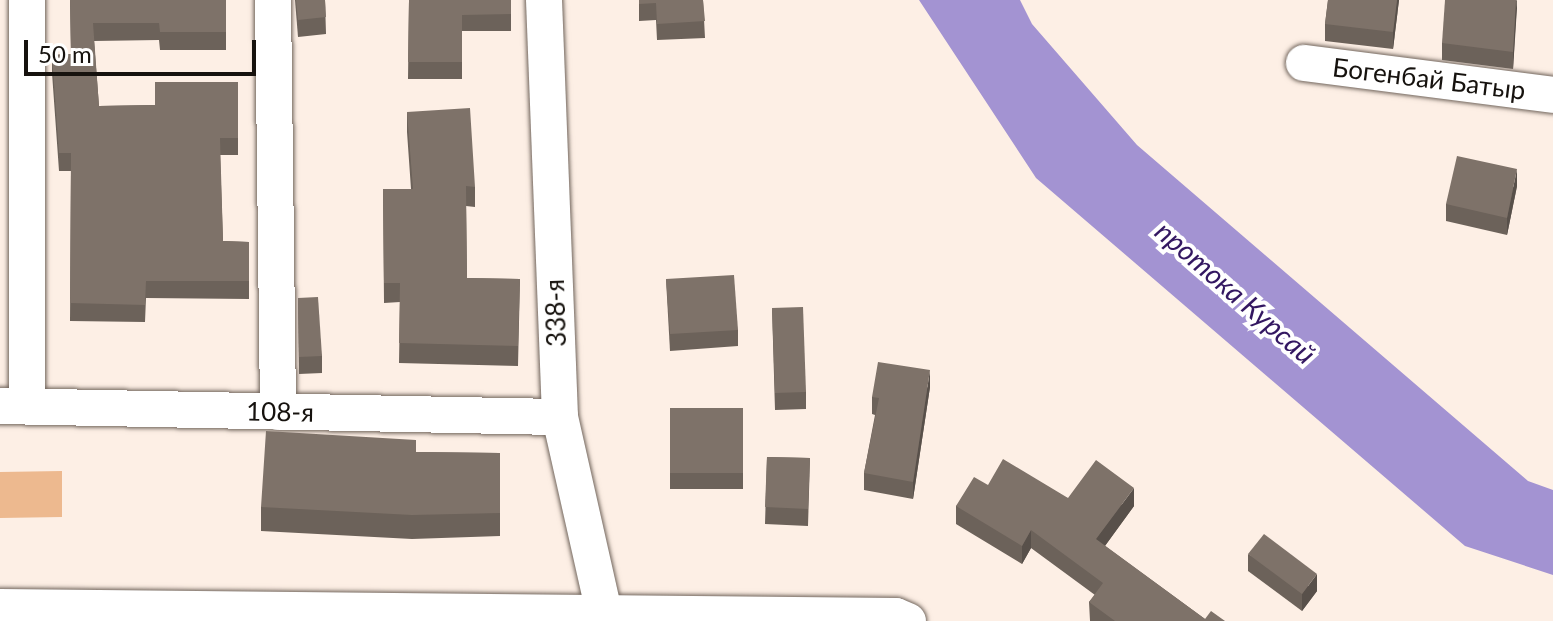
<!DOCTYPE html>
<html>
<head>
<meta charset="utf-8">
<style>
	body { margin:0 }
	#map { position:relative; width:1553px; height:621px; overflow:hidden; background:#fdefe5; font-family:Lato,sans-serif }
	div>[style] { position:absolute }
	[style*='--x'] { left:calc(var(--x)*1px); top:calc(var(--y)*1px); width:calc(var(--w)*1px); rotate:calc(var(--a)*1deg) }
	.green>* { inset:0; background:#edb98f }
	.water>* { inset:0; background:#a393d2 }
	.roads { filter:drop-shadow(0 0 2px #72665d) drop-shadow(0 0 2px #72665d) }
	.minor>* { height:36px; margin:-18px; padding:0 18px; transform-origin:18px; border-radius:18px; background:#fff }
	.wall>* { inset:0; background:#6c625a }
	.shaded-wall>* { inset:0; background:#58504a }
	.building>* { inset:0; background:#7e7269 }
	span { translate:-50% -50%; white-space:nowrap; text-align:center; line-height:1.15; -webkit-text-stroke:8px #fff; paint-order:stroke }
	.street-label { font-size:26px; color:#16120e }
	.water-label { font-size:28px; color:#331761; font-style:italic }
	.scale { position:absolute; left:24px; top:40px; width:232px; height:36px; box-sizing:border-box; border:4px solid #16120e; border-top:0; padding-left:10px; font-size:24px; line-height:28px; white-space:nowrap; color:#16120e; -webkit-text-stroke:6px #fff; paint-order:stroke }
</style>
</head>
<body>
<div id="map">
	<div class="green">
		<div style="clip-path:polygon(62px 471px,62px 517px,0 518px,0 472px)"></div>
	</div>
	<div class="water">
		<div style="clip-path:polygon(919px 0,1020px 0,1032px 24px,1137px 145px,1528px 481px,1553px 490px,1553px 575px,1465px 546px,1036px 178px)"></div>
	</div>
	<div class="roads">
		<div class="minor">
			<div style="--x:27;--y:0;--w:406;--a:90"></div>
			<div style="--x:273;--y:0;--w:412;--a:89.3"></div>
			<div style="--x:544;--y:0;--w:417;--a:87.8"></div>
			<div style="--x:560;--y:417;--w:209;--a:77.3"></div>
			<div style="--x:1304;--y:63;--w:251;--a:7.3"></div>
			<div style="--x:0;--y:406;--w:560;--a:1.13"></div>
			<div style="--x:0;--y:607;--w:896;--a:0.58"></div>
			<div style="--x:896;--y:616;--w:13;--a:23"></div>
		</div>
	</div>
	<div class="wall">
		<div style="clip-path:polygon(70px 0,226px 0,226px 50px,160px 50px,159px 40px,94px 41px,99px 106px,155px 105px,238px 82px,238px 155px,220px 155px,223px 241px,249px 242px,249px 299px,146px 298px,145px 322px,70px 321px,71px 171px,59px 171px,52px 73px,52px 55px,71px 54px)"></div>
		<div style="clip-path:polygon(295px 0,325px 0,326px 34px,298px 37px)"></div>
		<div style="clip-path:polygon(409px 0,511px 0,511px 31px,462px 31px,462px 79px,408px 79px)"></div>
		<div style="clip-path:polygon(639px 0,703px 0,705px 38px,657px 40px,656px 20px,639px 21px)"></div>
		<div style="clip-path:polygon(1328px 0,1399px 0,1393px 49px,1325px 41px,1325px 24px)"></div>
		<div style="clip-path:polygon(1517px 0,1513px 69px,1442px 60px,1442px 43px)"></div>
		<div style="clip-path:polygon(407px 112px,475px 187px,475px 207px,466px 206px,467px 278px,520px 279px,518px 366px,399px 363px,400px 302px,384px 303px,383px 189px,411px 189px,407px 132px)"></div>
		<div style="clip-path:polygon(1517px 186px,1507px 235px,1446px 221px,1446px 204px)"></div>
		<div style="clip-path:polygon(666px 279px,738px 330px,738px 346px,670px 351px)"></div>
		<div style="clip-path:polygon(298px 298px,322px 356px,322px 373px,299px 374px)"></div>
		<div style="clip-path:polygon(772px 308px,806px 392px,806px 409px,775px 410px)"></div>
		<div style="clip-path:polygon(930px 387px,913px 499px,864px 490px,864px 473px,875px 415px,872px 414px,872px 397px)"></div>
		<div style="clip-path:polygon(670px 408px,743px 408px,743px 489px,670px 489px)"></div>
		<div style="clip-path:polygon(416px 452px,500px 453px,500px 536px,412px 539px,261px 531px,261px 507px)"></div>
		<div style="clip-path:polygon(767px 457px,810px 458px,808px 526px,765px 524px)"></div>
		<div style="clip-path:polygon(988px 485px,1068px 498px,1134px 506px,1105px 546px,1205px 619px,1225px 621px,1090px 621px,1089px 602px,1095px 595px,1031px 548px,1022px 564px,956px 524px,956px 506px)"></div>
		<div style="clip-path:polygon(1248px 554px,1317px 591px,1302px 611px,1248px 571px)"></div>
	</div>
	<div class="shaded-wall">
		<div style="clip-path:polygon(1397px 0,1399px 0,1393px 49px,1393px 32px)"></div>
		<div style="clip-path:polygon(1516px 0,1517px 8px,1513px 69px,1513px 52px)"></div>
		<div style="clip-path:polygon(1517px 169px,1517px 186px,1507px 235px,1507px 218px)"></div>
		<div style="clip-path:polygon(930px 370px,930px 387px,913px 499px,913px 482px)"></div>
		<div style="clip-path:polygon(1134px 488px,1134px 506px,1096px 558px,1096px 539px)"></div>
		<div style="clip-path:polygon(1031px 530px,1031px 548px,1022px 564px,1022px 546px)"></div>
		<div style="clip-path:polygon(1317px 574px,1317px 591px,1302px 611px,1302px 594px)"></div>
	</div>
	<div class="building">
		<div style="clip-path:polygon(70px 0,226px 0,226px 32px,160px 32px,159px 23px,93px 23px,99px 106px,155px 105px,155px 82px,238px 82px,238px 138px,220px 138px,223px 241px,249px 242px,249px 281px,146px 281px,145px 305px,70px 303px,71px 153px,59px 153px,52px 55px,71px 54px)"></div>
		<div style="clip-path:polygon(296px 0,325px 0,326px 17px,298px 20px)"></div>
		<div style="clip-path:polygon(409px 0,511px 0,511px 14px,462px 15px,462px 62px,408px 62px)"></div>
		<div style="clip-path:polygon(639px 0,703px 0,705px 21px,657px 24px,656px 3px,639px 4px)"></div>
		<div style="clip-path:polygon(1328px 0,1397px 0,1393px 32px,1325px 24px)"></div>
		<div style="clip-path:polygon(1445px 0,1516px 0,1513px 52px,1442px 43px)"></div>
		<div style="clip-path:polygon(470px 108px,475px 187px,466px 186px,467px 278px,520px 279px,518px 346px,399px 343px,400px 283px,384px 283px,383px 189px,413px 189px,407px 112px)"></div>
		<div style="clip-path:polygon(1457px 156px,1517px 169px,1507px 218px,1446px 204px)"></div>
		<div style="clip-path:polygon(734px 275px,738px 330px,670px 334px,666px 279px)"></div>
		<div style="clip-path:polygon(318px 297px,322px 356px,299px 357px,298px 298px)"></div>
		<div style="clip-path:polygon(803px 307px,806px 392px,775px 393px,772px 308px)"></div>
		<div style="clip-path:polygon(878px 362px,930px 370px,913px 482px,864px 473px,879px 398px,872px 397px)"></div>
		<div style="clip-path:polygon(670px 408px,743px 408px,743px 473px,670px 473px)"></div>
		<div style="clip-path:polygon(266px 431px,416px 440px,416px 452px,500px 453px,500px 513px,412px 515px,261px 507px)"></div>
		<div style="clip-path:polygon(767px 457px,810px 458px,808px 509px,765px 507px)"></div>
		<div style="clip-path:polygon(1003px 459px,1068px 498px,1096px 460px,1134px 488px,1096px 539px,1205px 619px,1211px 611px,1225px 621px,1115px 621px,1089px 602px,1103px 583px,1031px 530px,1022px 546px,956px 506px,974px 477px,988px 485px)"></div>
		<div style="clip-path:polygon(1264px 534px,1317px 574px,1302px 594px,1248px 554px)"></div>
	</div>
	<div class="street-label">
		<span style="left:1429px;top:79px;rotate:7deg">Богенбай Батыр</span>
		<span style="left:556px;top:313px;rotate:-92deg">338-я</span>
		<span style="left:280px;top:412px;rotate:1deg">108-я</span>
	</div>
	<div class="water-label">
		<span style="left:1236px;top:292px;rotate:41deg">протока Курсай</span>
	</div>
	<div class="scale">50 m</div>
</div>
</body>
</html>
